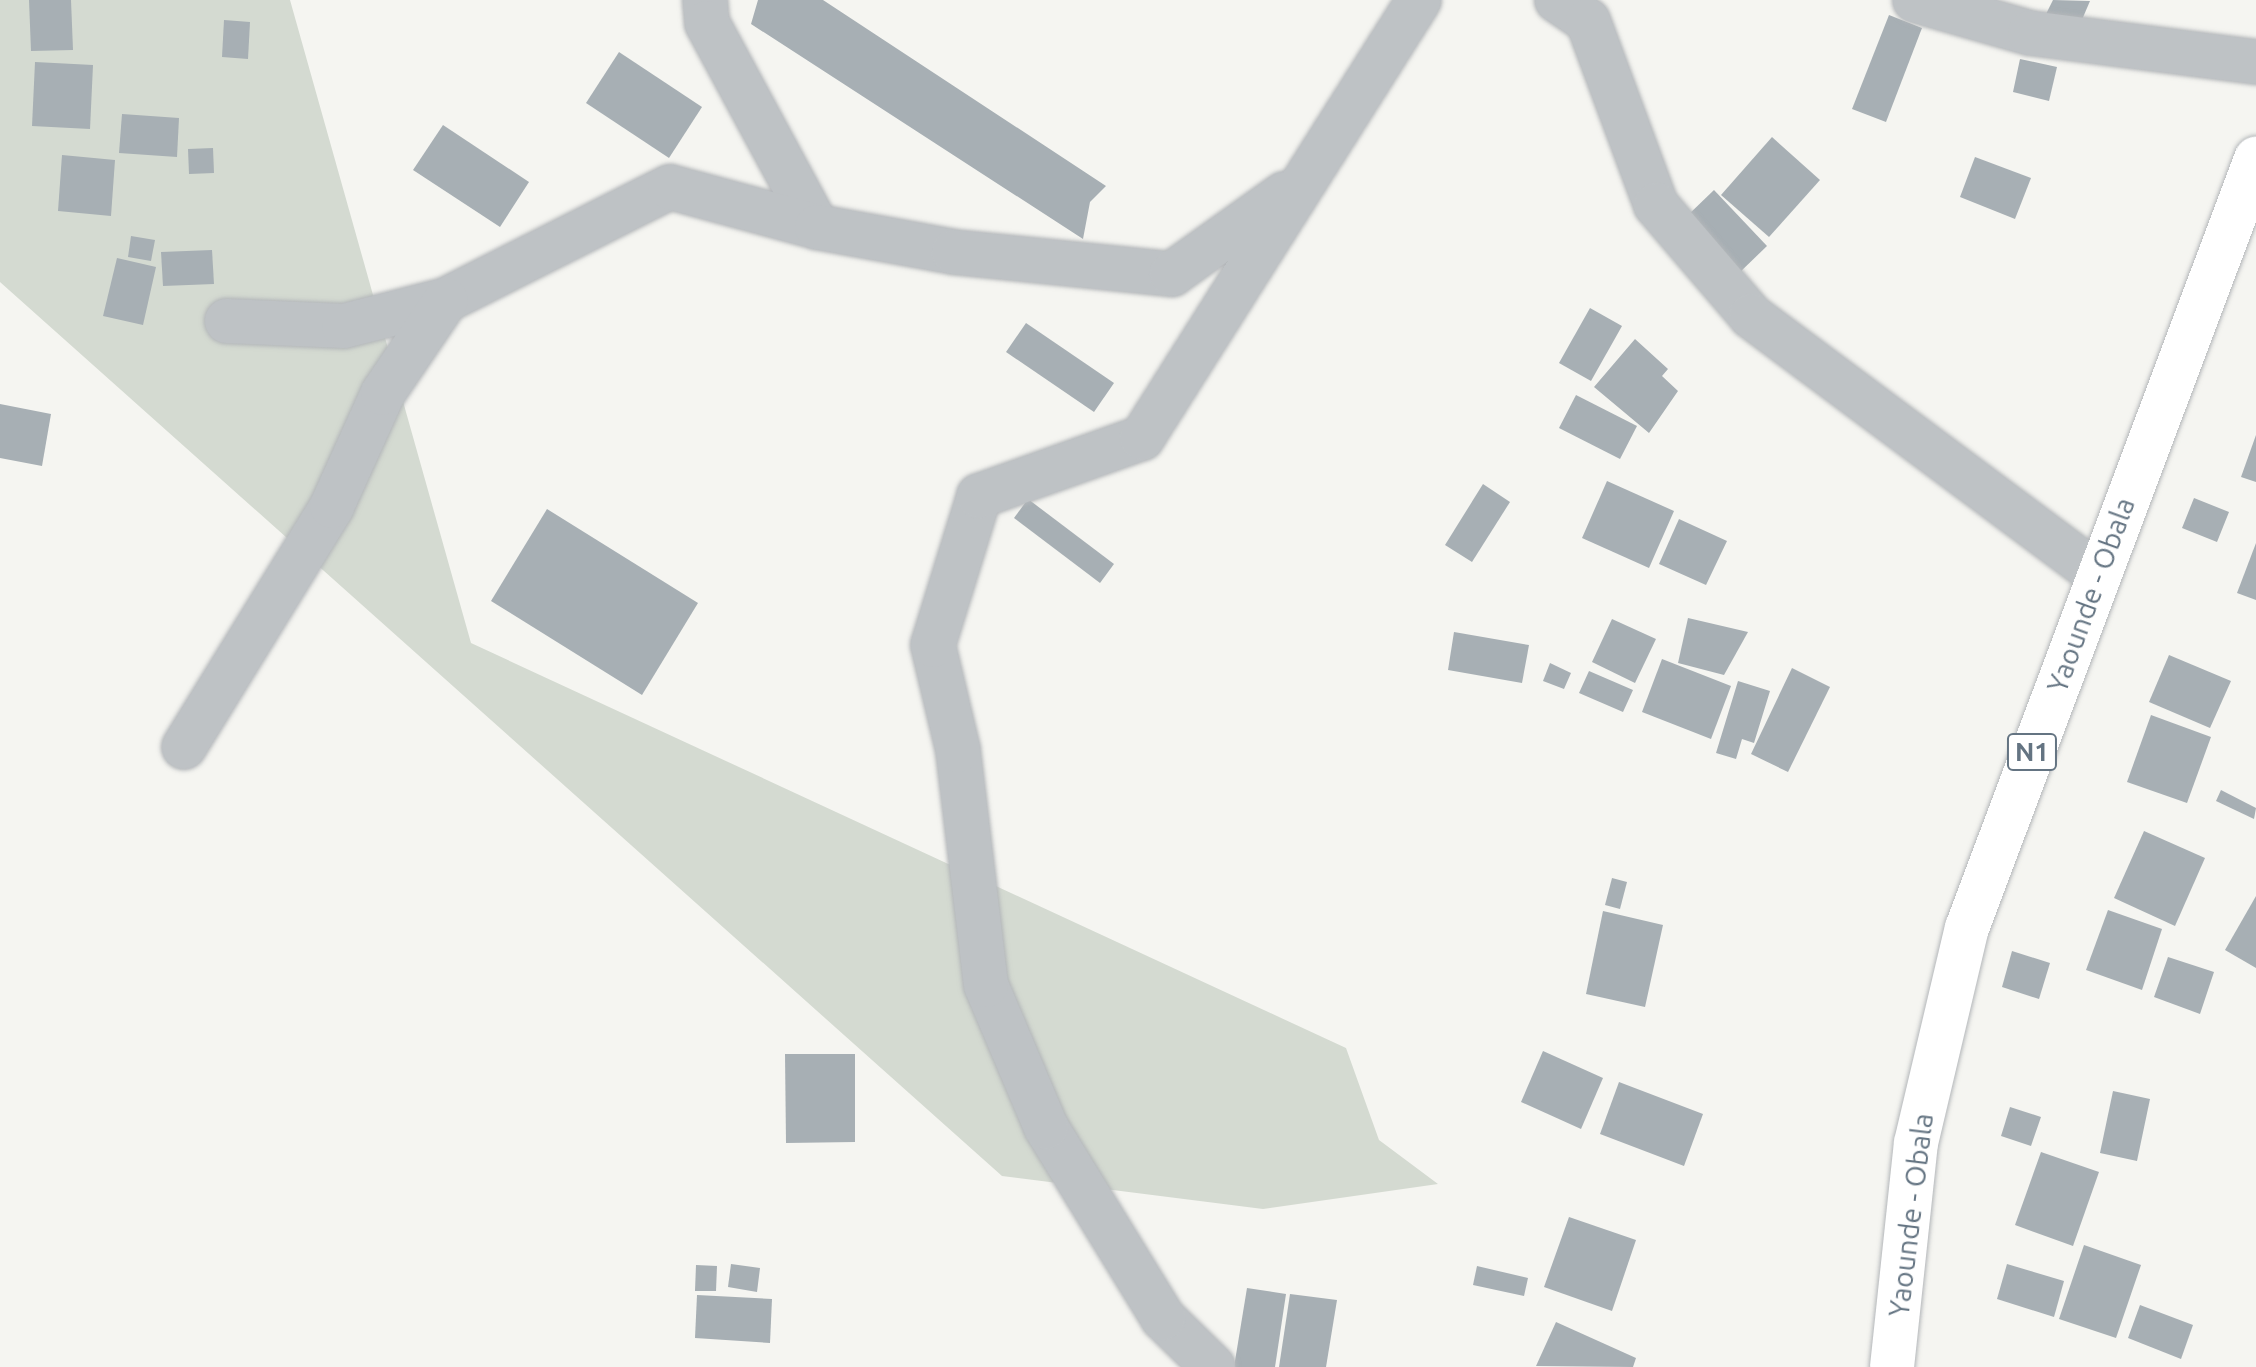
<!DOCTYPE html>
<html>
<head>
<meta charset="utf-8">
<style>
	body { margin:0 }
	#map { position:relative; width:2256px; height:1367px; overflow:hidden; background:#f5f5f1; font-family:Ubuntu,sans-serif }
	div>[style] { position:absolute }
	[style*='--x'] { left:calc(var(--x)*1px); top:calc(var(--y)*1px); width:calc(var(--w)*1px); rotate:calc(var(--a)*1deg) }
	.green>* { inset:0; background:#d4dad1 }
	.building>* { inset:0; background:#a7afb4 }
	.roads { filter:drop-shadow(0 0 2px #b3b6b9) drop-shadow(0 0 2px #b3b6b9) }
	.minor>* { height:44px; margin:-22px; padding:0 22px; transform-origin:22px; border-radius:22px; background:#bec2c5 }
	.highway>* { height:44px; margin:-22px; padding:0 22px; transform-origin:22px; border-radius:22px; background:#fff }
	span { translate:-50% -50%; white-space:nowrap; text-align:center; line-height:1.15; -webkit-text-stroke:8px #fff; paint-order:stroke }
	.shield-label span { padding:2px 6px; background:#fff; border:2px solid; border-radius:6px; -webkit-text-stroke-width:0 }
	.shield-label { font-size:26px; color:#647482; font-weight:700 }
	.street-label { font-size:28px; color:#647482 }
</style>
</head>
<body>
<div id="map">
	<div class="green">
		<div style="clip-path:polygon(0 0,290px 0,471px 643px,1346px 1048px,1379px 1140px,1438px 1184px,1263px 1209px,1002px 1176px,0 282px)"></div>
	</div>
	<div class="building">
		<div style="clip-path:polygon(29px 0,71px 0,73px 50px,31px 51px)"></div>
		<div style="clip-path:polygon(758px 0,823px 0,1106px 186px,1090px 202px,1083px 239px,751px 24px)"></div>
		<div style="clip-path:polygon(2053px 0,2090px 1px,2078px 29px,2046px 14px)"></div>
		<div style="clip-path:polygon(1889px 15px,1922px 28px,1886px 122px,1852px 109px)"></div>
		<div style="clip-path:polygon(224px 20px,250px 22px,248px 59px,222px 57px)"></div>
		<div style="clip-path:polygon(619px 52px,702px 107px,669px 158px,586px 103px)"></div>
		<div style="clip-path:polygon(2020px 59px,2057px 67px,2049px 101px,2013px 92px)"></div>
		<div style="clip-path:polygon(35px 62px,93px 65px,90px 129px,32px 126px)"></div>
		<div style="clip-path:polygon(122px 114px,179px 118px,177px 157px,119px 153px)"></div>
		<div style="clip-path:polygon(443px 125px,529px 182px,500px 227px,413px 170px)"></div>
		<div style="clip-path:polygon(1772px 137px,1820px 180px,1769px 237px,1721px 195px)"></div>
		<div style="clip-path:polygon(213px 148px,214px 173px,189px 174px,188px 149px)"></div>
		<div style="clip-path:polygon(62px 155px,115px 160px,111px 216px,58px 211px)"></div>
		<div style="clip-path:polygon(1975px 157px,2031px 178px,2015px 219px,1960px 197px)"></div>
		<div style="clip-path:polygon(1714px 190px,1767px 246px,1737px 275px,1686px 217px)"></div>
		<div style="clip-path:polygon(131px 236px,155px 240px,151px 261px,128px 257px)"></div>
		<div style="clip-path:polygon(212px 250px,214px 284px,163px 286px,161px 252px)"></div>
		<div style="clip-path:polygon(117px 258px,156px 267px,143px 325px,103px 316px)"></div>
		<div style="clip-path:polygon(1590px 308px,1622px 326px,1591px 381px,1559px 363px)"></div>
		<div style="clip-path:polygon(1026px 323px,1114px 383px,1094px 412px,1006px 352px)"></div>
		<div style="clip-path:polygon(1635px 339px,1668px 369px,1662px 376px,1678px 391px,1649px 433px,1594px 387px)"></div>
		<div style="clip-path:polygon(1576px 395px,1637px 426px,1620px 459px,1559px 428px)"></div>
		<div style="clip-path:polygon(0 404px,51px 414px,42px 466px,0 458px)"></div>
		<div style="clip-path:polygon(2256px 435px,2256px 482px,2241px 477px)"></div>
		<div style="clip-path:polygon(1607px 481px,1674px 511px,1649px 568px,1582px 538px)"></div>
		<div style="clip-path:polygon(1483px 484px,1510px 502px,1472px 562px,1445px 545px)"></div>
		<div style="clip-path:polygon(2194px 498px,2229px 512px,2217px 542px,2182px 528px)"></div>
		<div style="clip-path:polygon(1028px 499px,1114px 564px,1100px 583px,1014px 518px)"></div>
		<div style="clip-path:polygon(547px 509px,698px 603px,642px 695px,491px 601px)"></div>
		<div style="clip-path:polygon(1679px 519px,1727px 541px,1706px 585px,1659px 564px)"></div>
		<div style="clip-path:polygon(2256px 543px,2256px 600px,2237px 593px)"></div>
		<div style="clip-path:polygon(1688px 618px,1748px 632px,1724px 675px,1678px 663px)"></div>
		<div style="clip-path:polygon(1612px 619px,1656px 639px,1635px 683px,1592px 662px)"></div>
		<div style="clip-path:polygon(1454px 632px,1529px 645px,1522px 683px,1448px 670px)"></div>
		<div style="clip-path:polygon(2169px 655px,2231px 681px,2210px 728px,2149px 702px)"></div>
		<div style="clip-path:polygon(1662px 659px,1731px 686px,1711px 739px,1642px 712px)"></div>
		<div style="clip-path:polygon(1550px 663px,1571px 673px,1564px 689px,1543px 681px)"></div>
		<div style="clip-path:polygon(1792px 668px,1830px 687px,1788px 772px,1751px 754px)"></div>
		<div style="clip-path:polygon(1589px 671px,1633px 690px,1623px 712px,1579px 693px)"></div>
		<div style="clip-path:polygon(1738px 681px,1770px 691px,1754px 743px,1742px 739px,1736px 759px,1716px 753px)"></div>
		<div style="clip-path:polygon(2151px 715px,2211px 737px,2187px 803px,2127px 782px)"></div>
		<div style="clip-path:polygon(2221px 790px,2256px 808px,2254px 819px,2216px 801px)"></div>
		<div style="clip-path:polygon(2144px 831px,2205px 858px,2175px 926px,2114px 898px)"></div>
		<div style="clip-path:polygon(1612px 878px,1627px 882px,1620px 909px,1605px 905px)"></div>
		<div style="clip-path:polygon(2256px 896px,2256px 968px,2225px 950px)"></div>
		<div style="clip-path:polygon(2108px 910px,2162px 929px,2142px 990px,2086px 970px)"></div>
		<div style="clip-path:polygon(1603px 911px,1663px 925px,1645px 1007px,1586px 994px)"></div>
		<div style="clip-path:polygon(2012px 951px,2050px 963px,2039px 999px,2002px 987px)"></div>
		<div style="clip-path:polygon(2168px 957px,2214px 972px,2200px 1014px,2154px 997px)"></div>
		<div style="clip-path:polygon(1543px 1051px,1603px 1078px,1581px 1129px,1521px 1102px)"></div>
		<div style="clip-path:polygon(785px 1054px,855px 1054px,855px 1142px,786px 1143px)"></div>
		<div style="clip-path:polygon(1619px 1082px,1703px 1114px,1684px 1166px,1600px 1134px)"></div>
		<div style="clip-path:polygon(2113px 1091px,2150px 1099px,2137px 1161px,2100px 1153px)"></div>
		<div style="clip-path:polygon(2010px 1107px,2041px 1117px,2031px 1146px,2001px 1136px)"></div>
		<div style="clip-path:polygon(2041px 1152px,2099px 1172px,2073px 1246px,2015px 1225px)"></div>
		<div style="clip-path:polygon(1569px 1217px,1636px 1240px,1612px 1311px,1544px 1287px)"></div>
		<div style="clip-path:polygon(2084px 1245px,2141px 1265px,2116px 1338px,2059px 1319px)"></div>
		<div style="clip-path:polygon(731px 1264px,760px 1268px,757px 1292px,728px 1287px)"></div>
		<div style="clip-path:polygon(2007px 1264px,2064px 1281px,2054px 1317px,1997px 1299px)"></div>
		<div style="clip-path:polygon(696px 1265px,717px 1266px,716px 1291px,695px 1291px)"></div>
		<div style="clip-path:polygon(1477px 1266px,1528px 1278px,1524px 1296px,1473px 1285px)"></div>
		<div style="clip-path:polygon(1247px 1288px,1286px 1294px,1275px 1367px,1234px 1367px)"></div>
		<div style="clip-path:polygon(1290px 1294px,1337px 1300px,1326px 1367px,1279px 1367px)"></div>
		<div style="clip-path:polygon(697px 1295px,772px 1299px,770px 1343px,695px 1338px)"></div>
		<div style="clip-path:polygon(2140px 1305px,2193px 1325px,2181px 1359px,2128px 1338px)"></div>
		<div style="clip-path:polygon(1556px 1322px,1636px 1358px,1633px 1367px,1536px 1366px)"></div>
	</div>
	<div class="roads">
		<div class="minor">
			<div style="--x:705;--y:0;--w:23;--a:85"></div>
			<div style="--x:707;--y:23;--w:232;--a:61.7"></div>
			<div style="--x:1557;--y:0;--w:37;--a:34"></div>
			<div style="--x:1588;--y:21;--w:196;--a:69.7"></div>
			<div style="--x:1656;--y:205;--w:146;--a:49.4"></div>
			<div style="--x:1751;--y:316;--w:433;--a:36.7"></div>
			<div style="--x:1915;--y:0;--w:120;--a:16"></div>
			<div style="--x:2030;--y:33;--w:228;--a:7.3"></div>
			<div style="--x:227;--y:321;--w:117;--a:2.4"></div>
			<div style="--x:344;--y:326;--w:105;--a:-14.3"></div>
			<div style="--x:446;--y:300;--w:251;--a:-26.8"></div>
			<div style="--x:670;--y:187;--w:152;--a:15.2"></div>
			<div style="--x:817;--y:227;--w:139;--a:10.3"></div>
			<div style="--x:954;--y:252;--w:219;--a:5.8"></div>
			<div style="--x:1172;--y:274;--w:138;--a:-35.5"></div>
			<div style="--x:184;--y:747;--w:283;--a:-58.4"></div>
			<div style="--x:332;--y:506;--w:124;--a:-65.7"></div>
			<div style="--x:383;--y:393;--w:112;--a:-55.9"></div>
			<div style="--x:1213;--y:1367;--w:70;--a:-135.6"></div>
			<div style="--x:1163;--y:1318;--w:224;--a:-121.5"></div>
			<div style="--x:1046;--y:1127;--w:154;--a:-112.9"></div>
			<div style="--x:986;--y:985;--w:237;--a:-96.8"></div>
			<div style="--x:958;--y:750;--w:108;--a:-103.4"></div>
			<div style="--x:933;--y:645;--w:156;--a:-72.8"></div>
			<div style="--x:979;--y:496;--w:173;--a:-19.6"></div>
			<div style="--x:1142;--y:438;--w:518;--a:-57.69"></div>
		</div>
		<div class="highway">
			<div style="--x:1892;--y:1367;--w:225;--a:-83.9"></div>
			<div style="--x:1916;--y:1143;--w:221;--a:-76.7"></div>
			<div style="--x:1967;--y:928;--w:822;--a:-69.4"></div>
		</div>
	</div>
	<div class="shield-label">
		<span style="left:2032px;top:752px">N1</span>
	</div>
	<div class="street-label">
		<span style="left:2091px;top:595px;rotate:-70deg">Yaounde - Obala</span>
		<span style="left:1911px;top:1215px;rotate:-83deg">Yaounde - Obala</span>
	</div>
</div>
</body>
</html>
